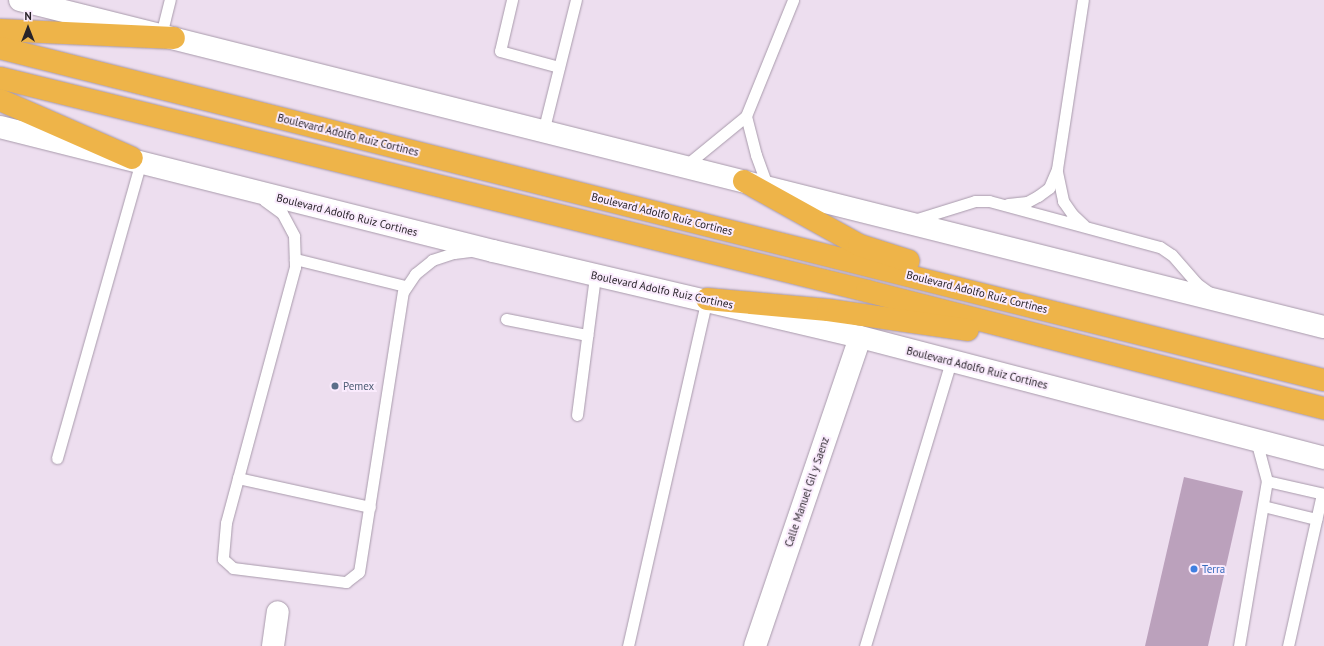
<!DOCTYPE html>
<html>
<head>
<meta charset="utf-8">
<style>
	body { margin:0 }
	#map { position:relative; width:1324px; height:646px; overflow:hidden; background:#eddeef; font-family:"PT Sans",sans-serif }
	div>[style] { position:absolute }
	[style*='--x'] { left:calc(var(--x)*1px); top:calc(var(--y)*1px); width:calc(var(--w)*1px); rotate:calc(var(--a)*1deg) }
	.building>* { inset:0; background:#bba1bc }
	.roads { filter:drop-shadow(0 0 1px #a89aab) drop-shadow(0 0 1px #a89aab) }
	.lane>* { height:11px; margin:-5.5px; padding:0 5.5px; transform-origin:5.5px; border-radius:5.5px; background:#fff }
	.street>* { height:22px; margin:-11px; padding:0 11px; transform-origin:11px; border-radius:11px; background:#fff }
	.secondary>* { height:22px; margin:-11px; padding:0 11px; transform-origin:11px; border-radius:11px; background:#fff }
	.highway>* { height:22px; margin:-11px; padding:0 11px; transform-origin:11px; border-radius:11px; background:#eeb449 }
	.dots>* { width:11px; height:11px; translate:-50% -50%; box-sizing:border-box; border:2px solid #faebfd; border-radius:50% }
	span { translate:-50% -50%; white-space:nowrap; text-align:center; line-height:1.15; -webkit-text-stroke:4px #faebfd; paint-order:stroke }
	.street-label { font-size:11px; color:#282329 }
	.service-label { font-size:11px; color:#4e5e75 }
	.left { translate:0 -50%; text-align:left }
	.shop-label { font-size:11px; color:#366cbe }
	.north { position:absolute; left:8px; top:8px; width:40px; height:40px; -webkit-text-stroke:3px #faebfd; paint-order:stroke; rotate:0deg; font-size:11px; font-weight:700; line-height:16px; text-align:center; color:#282329 }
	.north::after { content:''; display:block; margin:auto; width:14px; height:18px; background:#282329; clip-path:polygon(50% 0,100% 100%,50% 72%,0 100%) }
</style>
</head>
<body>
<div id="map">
	<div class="building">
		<div style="clip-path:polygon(1184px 477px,1243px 491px,1208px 646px,1145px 646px)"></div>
	</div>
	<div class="roads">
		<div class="lane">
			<div style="--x:512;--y:0;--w:52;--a:103.2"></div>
			<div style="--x:500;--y:51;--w:61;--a:15.2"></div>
			<div style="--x:161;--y:35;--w:36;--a:-76"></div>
			<div style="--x:746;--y:116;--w:40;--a:75.6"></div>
			<div style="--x:756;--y:155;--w:35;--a:70"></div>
			<div style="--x:543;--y:132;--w:136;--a:-76"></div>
			<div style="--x:685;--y:166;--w:79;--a:-39.3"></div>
			<div style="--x:746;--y:116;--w:125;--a:-67.9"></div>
			<div style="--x:1057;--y:172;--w:30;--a:78"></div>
			<div style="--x:1063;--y:201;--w:16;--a:55"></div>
			<div style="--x:1072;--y:214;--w:16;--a:43"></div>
			<div style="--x:264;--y:200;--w:22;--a:36"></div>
			<div style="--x:282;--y:213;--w:26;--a:62"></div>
			<div style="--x:294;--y:236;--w:31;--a:88"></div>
			<div style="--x:295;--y:267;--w:265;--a:105.1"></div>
			<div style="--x:226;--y:523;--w:36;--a:95"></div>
			<div style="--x:223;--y:559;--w:13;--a:42"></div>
			<div style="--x:233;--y:568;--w:114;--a:7.1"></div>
			<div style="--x:346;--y:582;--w:16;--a:-38"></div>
			<div style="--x:359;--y:572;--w:283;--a:-81.1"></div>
			<div style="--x:403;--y:292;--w:22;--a:-56"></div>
			<div style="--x:415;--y:274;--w:22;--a:-39"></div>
			<div style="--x:432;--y:260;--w:23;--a:-18"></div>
			<div style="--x:454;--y:253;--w:16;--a:-7"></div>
			<div style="--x:1008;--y:204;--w:19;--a:-6"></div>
			<div style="--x:1027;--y:202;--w:13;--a:-29"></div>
			<div style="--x:1038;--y:196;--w:14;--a:-36"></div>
			<div style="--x:1049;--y:188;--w:21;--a:-67"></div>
			<div style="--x:1057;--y:169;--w:171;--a:-81.3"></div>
			<div style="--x:914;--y:220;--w:64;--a:-17.3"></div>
			<div style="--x:975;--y:201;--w:14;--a:0"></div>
			<div style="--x:989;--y:201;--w:177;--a:15.1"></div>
			<div style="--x:1160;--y:247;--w:14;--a:34"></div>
			<div style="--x:1172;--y:255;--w:37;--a:49"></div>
			<div style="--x:1196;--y:283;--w:17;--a:36"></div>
			<div style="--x:295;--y:259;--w:113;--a:13.8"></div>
			<div style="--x:506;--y:319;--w:83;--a:11.2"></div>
			<div style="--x:577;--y:415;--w:140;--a:-82.6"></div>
			<div style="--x:1256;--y:440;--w:42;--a:75"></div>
			<div style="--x:1267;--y:481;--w:58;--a:12.8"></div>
			<div style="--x:57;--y:458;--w:309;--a:-74.2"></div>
			<div style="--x:238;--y:478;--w:135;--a:12.4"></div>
			<div style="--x:1263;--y:506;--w:55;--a:13.8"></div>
			<div style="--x:628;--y:646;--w:356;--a:-77.2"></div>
			<div style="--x:865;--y:646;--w:298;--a:-73.2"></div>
			<div style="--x:1239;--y:646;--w:167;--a:-80.4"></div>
			<div style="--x:1288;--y:646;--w:156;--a:-77.4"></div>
		</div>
		<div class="street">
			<div style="--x:273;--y:646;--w:34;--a:-82"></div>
			<div style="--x:755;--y:646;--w:326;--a:-71.2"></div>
		</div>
		<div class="secondary">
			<div style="--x:20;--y:0;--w:1344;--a:14.08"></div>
			<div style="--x:0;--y:127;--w:508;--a:14.12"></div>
			<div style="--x:493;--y:251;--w:377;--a:13.2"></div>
			<div style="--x:860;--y:337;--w:480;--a:14.6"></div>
		</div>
		<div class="highway">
			<div style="--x:0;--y:30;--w:174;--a:2.6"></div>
			<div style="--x:0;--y:48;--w:1365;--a:14.08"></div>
			<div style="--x:0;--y:78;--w:893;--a:13.8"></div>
			<div style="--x:867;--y:291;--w:472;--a:14.4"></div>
			<div style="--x:0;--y:100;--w:144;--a:23.7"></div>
			<div style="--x:744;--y:181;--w:132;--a:29.1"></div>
			<div style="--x:859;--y:245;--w:52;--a:17.7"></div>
			<div style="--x:707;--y:299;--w:121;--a:5.2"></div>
			<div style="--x:828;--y:310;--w:141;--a:8.1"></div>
		</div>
	</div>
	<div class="dots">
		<div style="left:335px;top:386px;background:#5c6f8a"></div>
		<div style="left:1194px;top:569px;background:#3f7fe0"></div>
	</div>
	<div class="street-label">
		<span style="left:348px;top:135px;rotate:14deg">Boulevard Adolfo Ruíz Cortines</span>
		<span style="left:662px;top:214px;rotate:14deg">Boulevard Adolfo Ruíz Cortines</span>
		<span style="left:347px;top:215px;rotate:14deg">Boulevard Adolfo Ruiz Cortines</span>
		<span style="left:662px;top:290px;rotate:12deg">Boulevard Adolfo Ruiz Cortines</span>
		<span style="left:977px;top:292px;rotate:14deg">Boulevard Adolfo Ruíz Cortines</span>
		<span style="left:977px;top:368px;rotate:14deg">Boulevard Adolfo Ruiz Cortines</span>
		<span style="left:807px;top:492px;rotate:-71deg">Calle Manuel Gil y Saenz</span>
	</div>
	<div class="service-label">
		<span class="left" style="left:343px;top:386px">Pemex</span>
	</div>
	<div class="shop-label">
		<span class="left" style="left:1202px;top:569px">Terra</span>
	</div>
	<div class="north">N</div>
</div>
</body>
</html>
